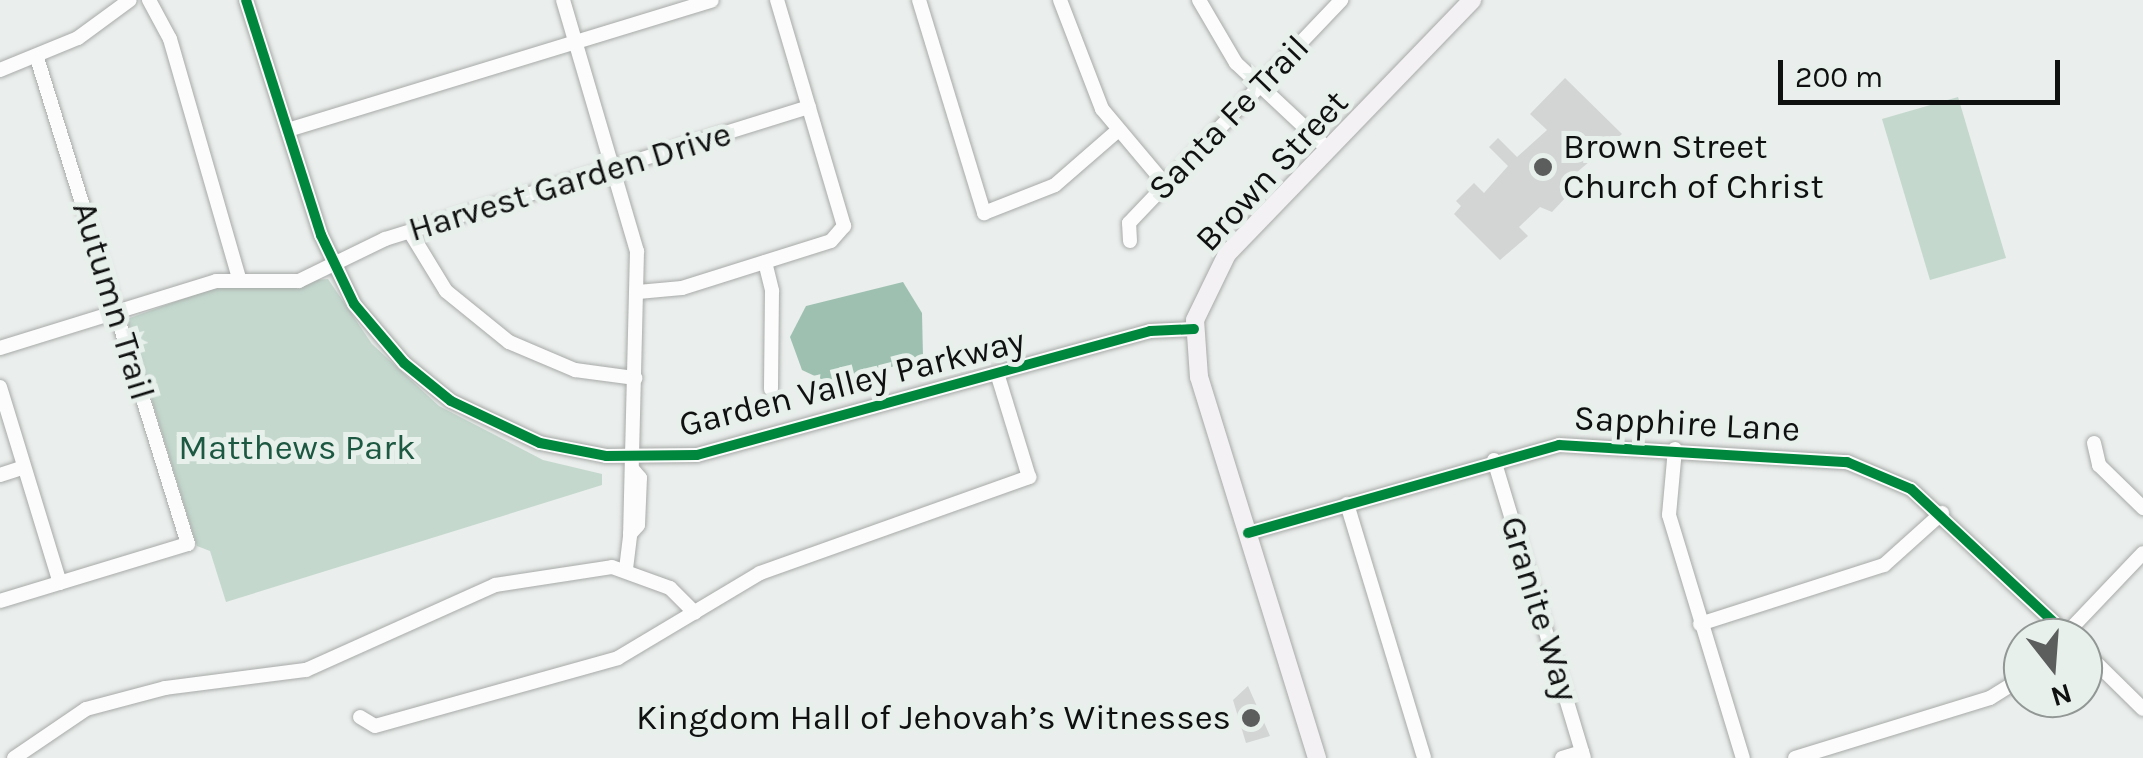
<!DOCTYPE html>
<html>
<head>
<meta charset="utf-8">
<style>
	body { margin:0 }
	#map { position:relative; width:2143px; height:758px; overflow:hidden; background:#eaeeec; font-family:Karla,sans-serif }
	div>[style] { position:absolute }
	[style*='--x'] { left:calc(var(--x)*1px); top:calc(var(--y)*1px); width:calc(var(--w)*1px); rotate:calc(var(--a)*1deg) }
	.green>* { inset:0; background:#c4d8ce }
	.water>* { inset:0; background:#9ec0b1 }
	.building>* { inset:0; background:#d2d5d4 }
	.roads { filter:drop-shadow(0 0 2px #a7aaa8) drop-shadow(0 0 2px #a7aaa8) }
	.minor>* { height:14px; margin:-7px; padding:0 7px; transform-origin:7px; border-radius:7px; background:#fcfcfc }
	.major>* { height:18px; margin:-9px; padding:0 9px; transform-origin:9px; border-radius:9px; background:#f4f1f5 }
	.cycleway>* { height:10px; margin:-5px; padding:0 5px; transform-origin:5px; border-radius:5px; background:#00873e }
	.dots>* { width:28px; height:28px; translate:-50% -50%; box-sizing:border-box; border:5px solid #e8f0ec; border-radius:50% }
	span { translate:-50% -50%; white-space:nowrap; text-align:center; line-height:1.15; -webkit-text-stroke:10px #e8f0ec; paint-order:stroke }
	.street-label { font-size:35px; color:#0f1110 }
	.poi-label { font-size:35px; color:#0f1110 }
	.left { translate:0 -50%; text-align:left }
	.right { translate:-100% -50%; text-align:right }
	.park-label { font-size:35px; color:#1d5842 }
	.north { position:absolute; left:2003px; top:618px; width:100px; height:100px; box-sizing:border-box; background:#e8f0ec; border:2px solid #919794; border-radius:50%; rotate:163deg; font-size:28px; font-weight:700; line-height:40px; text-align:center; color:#0f1110 }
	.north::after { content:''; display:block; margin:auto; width:35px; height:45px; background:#5c5e5d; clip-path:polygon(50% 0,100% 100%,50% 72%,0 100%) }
	.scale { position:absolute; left:1778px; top:60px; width:282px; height:45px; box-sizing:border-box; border:5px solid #0f1110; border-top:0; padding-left:12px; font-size:30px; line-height:35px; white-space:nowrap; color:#0f1110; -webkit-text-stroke:8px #e8f0ec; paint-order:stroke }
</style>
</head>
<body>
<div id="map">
	<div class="green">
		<div style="clip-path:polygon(1958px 97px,2006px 258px,1930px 280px,1882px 119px)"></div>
		<div style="clip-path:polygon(328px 279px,372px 344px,439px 406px,543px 460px,602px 474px,602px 485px,226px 602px,210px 551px,197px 546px,127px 319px,211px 289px)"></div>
	</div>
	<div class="water">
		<div style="clip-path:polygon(903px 282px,922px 313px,923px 357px,834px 385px,802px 370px,790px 337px,806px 306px)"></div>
	</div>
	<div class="building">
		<div style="clip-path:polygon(1565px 78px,1622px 134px,1563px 184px,1567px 196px,1552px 212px,1540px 207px,1519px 227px,1528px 236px,1500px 260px,1454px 214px,1461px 206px,1456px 201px,1474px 183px,1484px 193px,1508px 166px,1489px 147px,1498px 138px,1517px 157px,1547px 130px,1530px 114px)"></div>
		<div style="clip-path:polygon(1248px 686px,1270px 736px,1246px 743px,1233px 700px)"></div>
	</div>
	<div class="roads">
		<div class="minor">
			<div style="--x:149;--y:0;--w:44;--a:61.7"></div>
			<div style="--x:170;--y:39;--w:249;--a:73.9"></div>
			<div style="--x:246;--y:0;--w:247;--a:72.3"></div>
			<div style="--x:321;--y:235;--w:76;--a:64.4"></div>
			<div style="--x:354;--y:304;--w:77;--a:49.7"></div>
			<div style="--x:404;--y:363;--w:60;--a:39"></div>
			<div style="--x:451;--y:401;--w:98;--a:25.3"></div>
			<div style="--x:540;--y:443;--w:67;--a:11.1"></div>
			<div style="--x:606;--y:456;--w:91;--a:-0.6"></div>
			<div style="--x:697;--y:455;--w:470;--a:-15.3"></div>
			<div style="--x:1150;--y:331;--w:44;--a:-2.6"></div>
			<div style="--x:563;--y:0;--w:262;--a:73.6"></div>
			<div style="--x:637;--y:251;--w:283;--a:91.4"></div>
			<div style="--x:630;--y:534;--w:12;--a:-48"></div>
			<div style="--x:638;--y:525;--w:47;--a:-87.6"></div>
			<div style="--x:640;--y:478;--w:11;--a:-131"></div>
			<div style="--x:919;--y:0;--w:223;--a:73"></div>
			<div style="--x:984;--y:213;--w:76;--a:-21.5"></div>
			<div style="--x:1055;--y:185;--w:81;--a:-41"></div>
			<div style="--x:1060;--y:0;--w:117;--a:68.9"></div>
			<div style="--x:1102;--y:109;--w:98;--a:50"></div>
			<div style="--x:1199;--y:0;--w:73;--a:59.6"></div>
			<div style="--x:1236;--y:63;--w:126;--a:43.1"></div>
			<div style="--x:0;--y:70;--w:84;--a:-22.3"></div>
			<div style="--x:78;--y:38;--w:64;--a:-36.2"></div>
			<div style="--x:288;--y:130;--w:443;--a:-17"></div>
			<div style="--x:410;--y:232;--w:69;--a:58.6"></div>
			<div style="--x:446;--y:291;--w:81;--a:39"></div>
			<div style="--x:509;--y:342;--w:72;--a:23"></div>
			<div style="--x:575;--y:370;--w:61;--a:7.6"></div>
			<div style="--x:1130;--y:241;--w:18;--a:-93"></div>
			<div style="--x:1129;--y:223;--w:308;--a:-46.4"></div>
			<div style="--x:765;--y:262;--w:30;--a:76"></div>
			<div style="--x:772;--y:291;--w:98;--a:90.6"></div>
			<div style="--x:638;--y:292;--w:44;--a:-5.2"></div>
			<div style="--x:682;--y:288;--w:156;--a:-17.5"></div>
			<div style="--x:831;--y:241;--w:20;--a:-49"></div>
			<div style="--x:844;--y:226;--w:236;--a:-106.5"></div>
			<div style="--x:0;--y:348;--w:226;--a:-17.2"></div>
			<div style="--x:216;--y:281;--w:83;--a:0"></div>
			<div style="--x:299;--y:281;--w:96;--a:-26"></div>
			<div style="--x:385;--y:239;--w:444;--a:-17.3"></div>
			<div style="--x:0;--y:387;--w:205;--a:73"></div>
			<div style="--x:2094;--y:443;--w:23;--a:77"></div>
			<div style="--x:2099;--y:465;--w:62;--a:44.3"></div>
			<div style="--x:1675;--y:449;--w:66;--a:95.2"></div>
			<div style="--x:1669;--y:515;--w:254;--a:73.1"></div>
			<div style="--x:1494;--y:460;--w:311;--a:73.2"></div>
			<div style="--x:0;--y:475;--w:25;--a:-18"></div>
			<div style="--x:1347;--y:504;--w:265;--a:73.1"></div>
			<div style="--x:1248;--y:533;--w:323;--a:-15.8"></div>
			<div style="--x:1559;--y:445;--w:289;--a:3.4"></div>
			<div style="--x:1847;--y:462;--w:69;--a:22.9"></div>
			<div style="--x:1911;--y:489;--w:219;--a:43"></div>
			<div style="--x:626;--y:569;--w:35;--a:-83"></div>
			<div style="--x:0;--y:601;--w:196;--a:-16.9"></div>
			<div style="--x:188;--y:544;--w:509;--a:-107.26"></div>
			<div style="--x:1700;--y:624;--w:193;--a:-17.8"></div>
			<div style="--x:1884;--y:565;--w:78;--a:-41.9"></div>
			<div style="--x:2062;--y:638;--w:117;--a:-46.4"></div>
			<div style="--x:2083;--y:650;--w:84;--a:44.5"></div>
			<div style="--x:360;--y:717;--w:17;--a:31"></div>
			<div style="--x:375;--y:726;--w:252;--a:-15.6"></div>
			<div style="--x:618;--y:658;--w:165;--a:-30.9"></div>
			<div style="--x:760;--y:573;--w:286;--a:-19.6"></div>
			<div style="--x:1029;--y:477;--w:106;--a:-107.1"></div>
			<div style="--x:14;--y:758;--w:87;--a:-34.2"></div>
			<div style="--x:86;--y:709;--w:82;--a:-14.9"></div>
			<div style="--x:165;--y:688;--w:142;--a:-7.3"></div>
			<div style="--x:306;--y:670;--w:207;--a:-24.2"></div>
			<div style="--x:495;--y:585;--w:118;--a:-8.7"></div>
			<div style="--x:612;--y:567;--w:62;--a:19.9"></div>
			<div style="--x:670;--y:588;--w:35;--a:45"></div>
			<div style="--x:1562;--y:758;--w:21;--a:-17"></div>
			<div style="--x:1795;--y:758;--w:204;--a:-17.1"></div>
			<div style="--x:1990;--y:698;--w:39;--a:-32"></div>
		</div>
		<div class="major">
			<div style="--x:1317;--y:758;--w:399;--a:-107.2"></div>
			<div style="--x:1199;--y:377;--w:57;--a:-94"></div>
			<div style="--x:1195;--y:320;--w:73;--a:-64.1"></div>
			<div style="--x:1227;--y:254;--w:353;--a:-46"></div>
		</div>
	</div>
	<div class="cycleway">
		<div style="--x:246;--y:0;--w:247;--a:72.3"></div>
		<div style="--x:321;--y:235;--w:76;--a:64.4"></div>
		<div style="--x:354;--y:304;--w:77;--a:49.7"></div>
		<div style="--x:404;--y:363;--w:60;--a:39"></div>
		<div style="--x:451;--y:401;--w:98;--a:25.3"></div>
		<div style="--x:540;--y:443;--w:67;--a:11.1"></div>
		<div style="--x:606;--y:456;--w:91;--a:-0.6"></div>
		<div style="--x:697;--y:455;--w:470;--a:-15.3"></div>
		<div style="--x:1150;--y:331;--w:44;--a:-2.6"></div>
		<div style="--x:1248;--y:533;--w:323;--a:-15.8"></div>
		<div style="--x:1559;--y:445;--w:289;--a:3.4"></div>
		<div style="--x:1847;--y:462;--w:69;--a:22.9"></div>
		<div style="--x:1911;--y:489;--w:219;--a:43"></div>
	</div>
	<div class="dots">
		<div style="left:1543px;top:167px;background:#5c5e5d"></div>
		<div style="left:1251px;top:718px;background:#5c5e5d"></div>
	</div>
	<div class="street-label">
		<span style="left:1229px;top:118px;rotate:-46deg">Santa Fe Trail</span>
		<span style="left:1272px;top:171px;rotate:-47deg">Brown Street</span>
		<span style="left:570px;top:182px;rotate:-17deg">Harvest Garden Drive</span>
		<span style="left:113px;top:301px;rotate:73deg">Autumn Trail</span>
		<span style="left:852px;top:383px;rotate:-14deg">Garden Valley Parkway</span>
		<span style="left:1687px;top:424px;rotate:3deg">Sapphire Lane</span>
		<span style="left:1539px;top:609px;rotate:73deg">Granite Way</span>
	</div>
	<div class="poi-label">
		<span class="left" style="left:1563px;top:167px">Brown Street<br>Church of Christ</span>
		<span class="right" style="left:1231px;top:718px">Kingdom Hall of Jehovah’s Witnesses</span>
	</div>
	<div class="park-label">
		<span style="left:297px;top:448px">Matthews Park</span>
	</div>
	<div class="north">N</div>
	<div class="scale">200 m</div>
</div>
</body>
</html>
